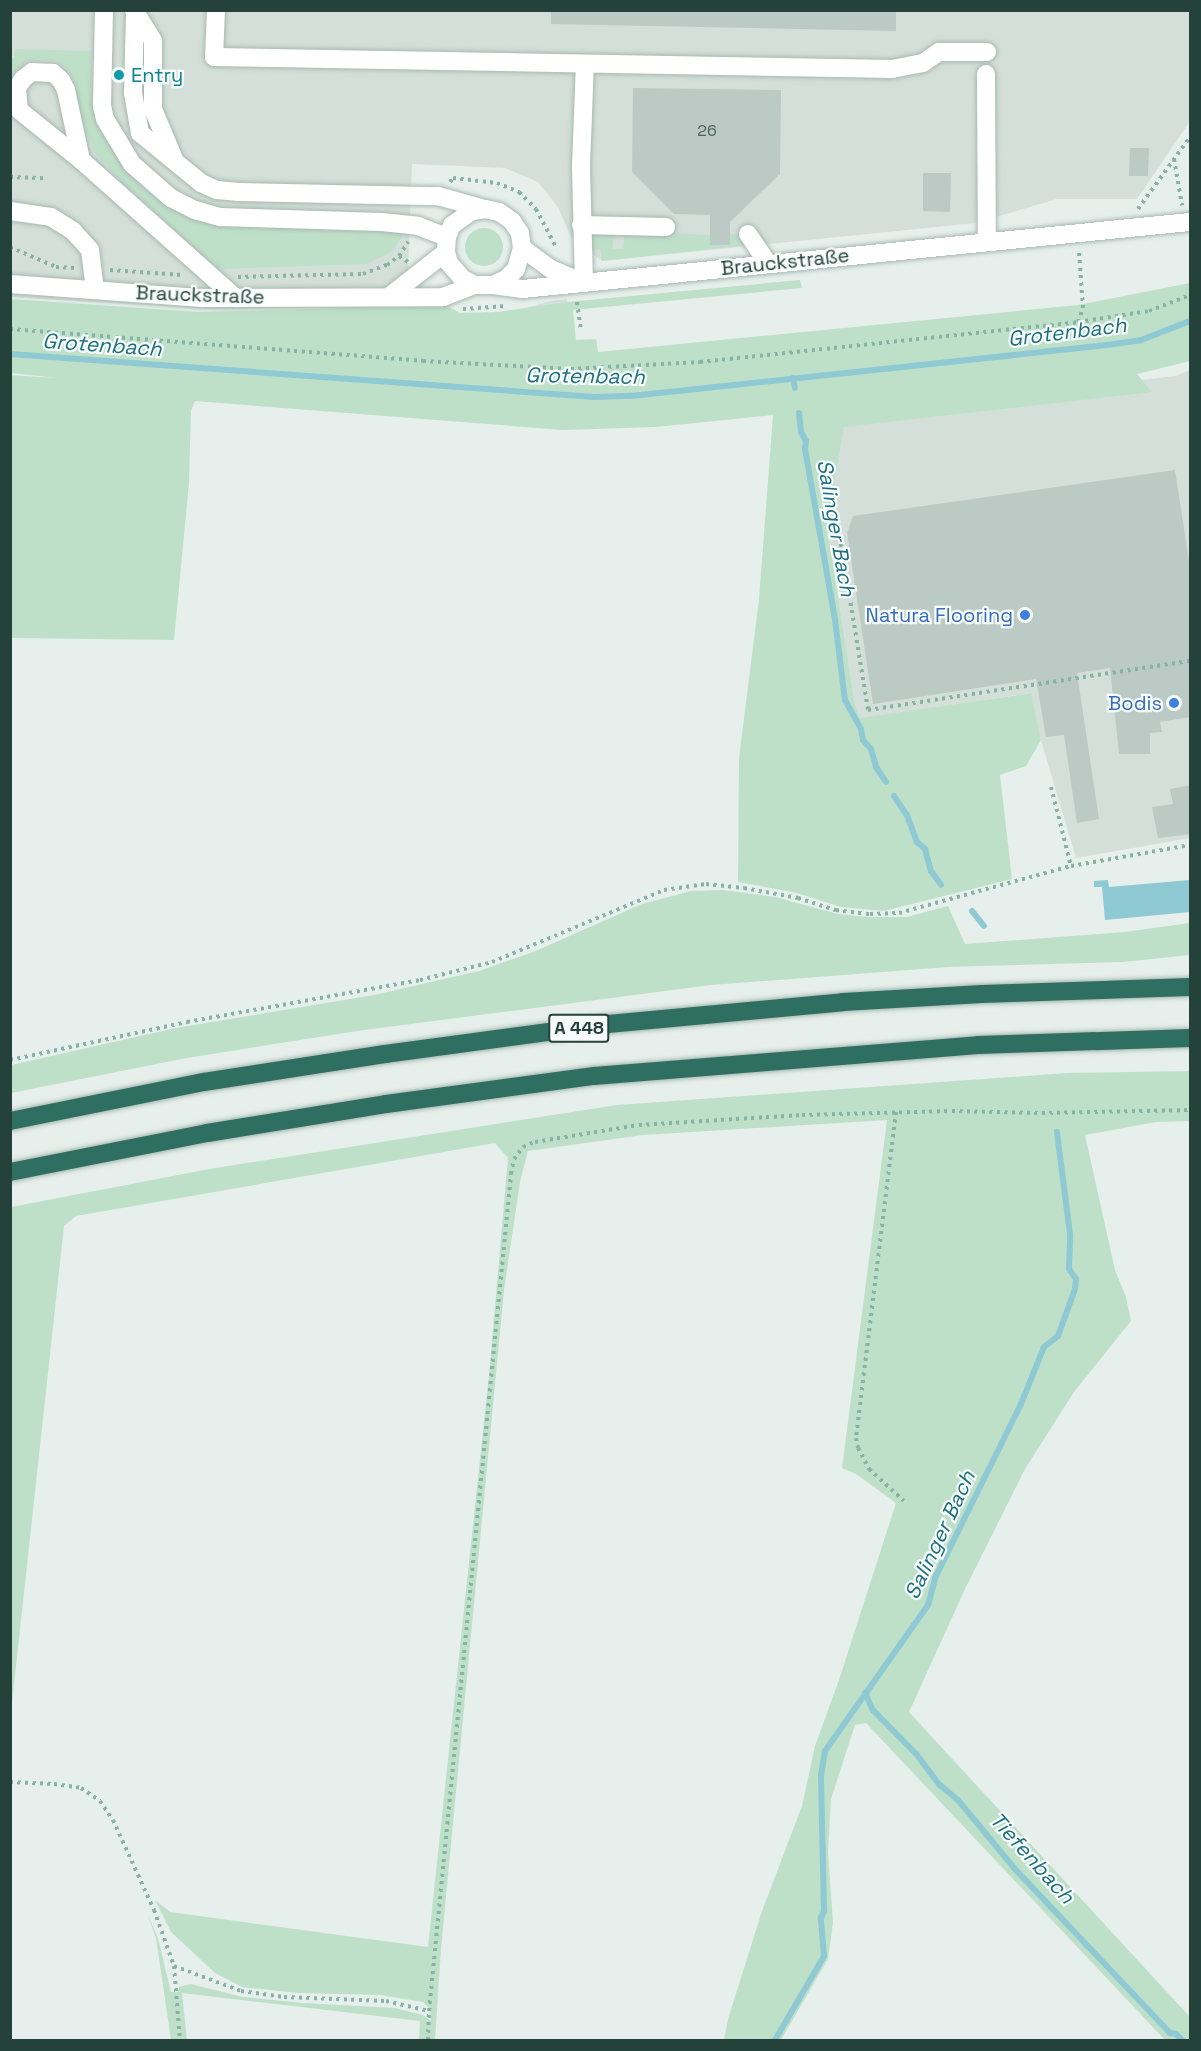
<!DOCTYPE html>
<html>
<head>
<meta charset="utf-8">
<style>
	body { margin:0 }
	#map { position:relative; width:1201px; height:2051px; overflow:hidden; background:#e6efeb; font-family:"Space Grotesk",sans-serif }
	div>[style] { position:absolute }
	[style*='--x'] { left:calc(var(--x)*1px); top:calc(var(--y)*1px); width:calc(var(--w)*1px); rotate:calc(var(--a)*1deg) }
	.built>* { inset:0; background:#d4dfda }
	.green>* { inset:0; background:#bfe0c8 }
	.round { border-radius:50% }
	.water>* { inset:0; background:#8ec9d4 }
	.stream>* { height:6px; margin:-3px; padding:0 3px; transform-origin:3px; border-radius:3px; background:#8ec9d4 }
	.building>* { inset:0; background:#bbcac4 }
	.path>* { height:4px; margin-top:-2px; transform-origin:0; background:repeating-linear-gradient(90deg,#86b3a5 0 3px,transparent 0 7.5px) }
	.roads { filter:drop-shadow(0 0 2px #a8b8b2) drop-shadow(0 0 2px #a8b8b2) }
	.minor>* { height:18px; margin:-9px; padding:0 9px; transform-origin:9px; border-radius:9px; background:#fff }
	.highway>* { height:18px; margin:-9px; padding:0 9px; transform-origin:9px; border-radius:9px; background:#2f6f62 }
	.dots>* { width:16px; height:16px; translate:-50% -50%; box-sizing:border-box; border:3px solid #f7fbf9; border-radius:50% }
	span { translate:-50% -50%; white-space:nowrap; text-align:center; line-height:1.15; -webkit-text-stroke:4.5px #f7fbf9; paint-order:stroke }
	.number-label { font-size:16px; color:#4a645c }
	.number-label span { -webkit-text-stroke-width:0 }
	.shield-label span { padding:2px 4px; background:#f7fbf9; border:2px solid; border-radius:4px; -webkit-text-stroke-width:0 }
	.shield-label { font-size:18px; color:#24423a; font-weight:700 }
	.culture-label { font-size:20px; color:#0d838f }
	.left { translate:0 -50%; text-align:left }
	.street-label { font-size:20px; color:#24423a }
	.shop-label { font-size:20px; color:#366cbe }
	.right { translate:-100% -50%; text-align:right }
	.water-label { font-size:21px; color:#1c6f80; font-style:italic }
	.frame { position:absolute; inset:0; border:12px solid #24423a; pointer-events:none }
</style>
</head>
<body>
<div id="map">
	<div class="built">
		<div style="clip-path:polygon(10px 11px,1190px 11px,1190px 121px,1137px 199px,1057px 199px,975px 223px,602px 261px,571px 237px,558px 207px,538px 182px,505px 168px,412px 164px,408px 275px,445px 307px,459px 315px,506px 313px,551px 301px,567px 299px,572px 350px,320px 333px,321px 308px,225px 310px,11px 297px)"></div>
		<div style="clip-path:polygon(1190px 370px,1190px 838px,1076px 858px,1041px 740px,1030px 693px,860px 719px,855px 704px,810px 416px,1176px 376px)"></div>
	</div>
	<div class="green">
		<div style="clip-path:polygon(15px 49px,91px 51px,91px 99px,96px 121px,112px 149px,131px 177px,156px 198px,186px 214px,386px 229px,405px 233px,391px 252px,367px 264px,219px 269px,126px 186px,96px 155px,80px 117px,75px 82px,68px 70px,55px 61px,40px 59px,26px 61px,11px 76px,11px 58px,14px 58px)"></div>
		<div class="round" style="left:465px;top:228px;width:38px;height:38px"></div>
		<div style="clip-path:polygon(589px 230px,613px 232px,613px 249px,623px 249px,625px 231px,710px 235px,710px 245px,729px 245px,730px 234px,739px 235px,747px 245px,602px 261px,600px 249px,590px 250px)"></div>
		<div style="clip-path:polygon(800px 280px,802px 288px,573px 310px,576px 340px,596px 339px,598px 352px,1078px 305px,1190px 283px,1190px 361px,1137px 374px,1152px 392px,844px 427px,827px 526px,855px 704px,860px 718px,1031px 693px,1041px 740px,1026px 766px,1000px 775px,1012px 879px,884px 911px,841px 907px,797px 893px,738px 882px,739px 758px,759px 599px,773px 415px,656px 427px,563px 430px,195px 401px,191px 411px,189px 483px,174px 640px,11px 638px,10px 375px,56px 378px,11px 373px,11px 299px,198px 312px,446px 305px,460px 313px,498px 312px,567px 302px)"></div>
		<div style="clip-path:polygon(723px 890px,775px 897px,838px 914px,867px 917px,907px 917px,948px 906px,965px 944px,1125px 932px,1190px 923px,1190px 955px,1123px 962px,948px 967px,711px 985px,357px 1031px,187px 1058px,11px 1093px,11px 1065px,176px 1028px,374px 995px,479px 971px,533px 952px,642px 904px,691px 891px)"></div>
		<div style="clip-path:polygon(1190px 1071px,1190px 1121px,1156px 1122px,1085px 1135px,1115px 1270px,1126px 1297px,1131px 1321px,1074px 1392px,1025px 1469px,965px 1589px,909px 1712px,1190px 2017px,1190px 2040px,1165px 2040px,866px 1723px,855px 1725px,831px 1799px,828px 1852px,833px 1923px,828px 1959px,781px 2040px,724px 2040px,728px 2019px,762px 1911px,802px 1806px,815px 1746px,839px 1680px,896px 1503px,856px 1474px,842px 1468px,887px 1120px,643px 1135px,528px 1151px,520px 1182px,504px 1290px,441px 1949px,435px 2040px,419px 2040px,420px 2021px,182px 1993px,187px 2040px,171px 2040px,156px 1938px,147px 1913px,158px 1938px,171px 1992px,178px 1992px,179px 1987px,191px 1984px,243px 1997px,303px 2003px,395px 2008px,423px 2015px,431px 2021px,430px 2009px,423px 2002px,380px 1995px,298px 1993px,242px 1987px,215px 1973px,171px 1932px,155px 1900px,170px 1912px,428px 1947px,489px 1375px,508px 1158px,495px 1143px,76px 1216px,64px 1226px,11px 1712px,11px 1207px,215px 1168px,617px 1105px,1067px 1073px)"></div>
	</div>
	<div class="water">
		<div style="clip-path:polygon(1108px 880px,1109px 887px,1190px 880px,1190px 912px,1105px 920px,1102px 887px,1094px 887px,1094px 881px)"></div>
	</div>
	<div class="stream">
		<div style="--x:10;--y:354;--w:586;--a:4.21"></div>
		<div style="--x:594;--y:397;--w:37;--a:-2"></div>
		<div style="--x:631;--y:396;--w:479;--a:-6.1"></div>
		<div style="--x:1107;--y:345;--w:34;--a:-8"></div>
		<div style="--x:1141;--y:340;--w:53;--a:-21.2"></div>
		<div style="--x:793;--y:378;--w:10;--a:79"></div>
		<div style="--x:799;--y:413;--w:19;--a:84"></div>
		<div style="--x:801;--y:432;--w:10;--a:61"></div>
		<div style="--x:806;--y:441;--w:8;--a:97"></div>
		<div style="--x:805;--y:449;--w:174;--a:80"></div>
		<div style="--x:835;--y:620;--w:81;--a:82.9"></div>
		<div style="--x:845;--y:700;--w:33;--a:61"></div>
		<div style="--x:861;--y:729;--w:11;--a:80"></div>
		<div style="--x:863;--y:740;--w:12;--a:48"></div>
		<div style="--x:871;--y:749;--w:19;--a:74"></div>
		<div style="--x:876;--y:767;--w:18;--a:56"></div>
		<div style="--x:894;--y:796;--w:23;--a:56"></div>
		<div style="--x:907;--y:815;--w:29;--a:70"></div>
		<div style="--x:917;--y:842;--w:11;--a:41"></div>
		<div style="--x:925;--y:849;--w:23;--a:75"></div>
		<div style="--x:931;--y:871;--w:17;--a:54"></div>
		<div style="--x:972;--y:911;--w:19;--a:51"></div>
		<div style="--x:865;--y:1693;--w:19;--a:65"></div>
		<div style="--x:873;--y:1710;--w:63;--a:45.6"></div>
		<div style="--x:917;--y:1755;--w:38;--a:53"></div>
		<div style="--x:940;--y:1785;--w:23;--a:40"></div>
		<div style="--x:958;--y:1800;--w:89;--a:50.4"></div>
		<div style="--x:1015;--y:1869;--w:226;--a:46.6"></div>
		<div style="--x:1170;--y:2033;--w:6;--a:9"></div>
		<div style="--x:1176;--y:2034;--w:8;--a:45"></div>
		<div style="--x:775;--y:2040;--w:97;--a:-59.7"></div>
		<div style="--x:824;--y:1956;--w:38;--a:-95"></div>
		<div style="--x:821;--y:1918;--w:8;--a:-67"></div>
		<div style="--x:824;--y:1911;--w:135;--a:-91.3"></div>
		<div style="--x:821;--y:1776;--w:25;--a:-81"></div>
		<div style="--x:825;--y:1751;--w:179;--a:-54.8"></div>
		<div style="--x:928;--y:1605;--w:28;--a:-75"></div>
		<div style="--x:935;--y:1578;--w:194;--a:-63.7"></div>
		<div style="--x:1021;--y:1404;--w:61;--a:-68"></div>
		<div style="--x:1044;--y:1347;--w:18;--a:-38"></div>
		<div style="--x:1058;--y:1336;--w:50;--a:-70.1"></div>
		<div style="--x:1075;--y:1289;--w:10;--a:-84"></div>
		<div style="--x:1076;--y:1279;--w:12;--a:-125"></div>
		<div style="--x:1069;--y:1269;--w:35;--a:-88"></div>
		<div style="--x:1070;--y:1234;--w:103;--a:-97.3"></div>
	</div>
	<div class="building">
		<div style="clip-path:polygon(551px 10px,896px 10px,896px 31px,551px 24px)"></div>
		<div style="clip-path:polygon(633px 88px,781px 90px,780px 174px,730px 222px,730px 245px,710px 245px,710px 215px,674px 214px,632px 172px)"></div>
		<div style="clip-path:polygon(1130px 148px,1149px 148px,1148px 176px,1129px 176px)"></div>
		<div style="clip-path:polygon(923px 173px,951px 173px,950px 212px,923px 211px)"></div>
		<div style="clip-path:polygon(1175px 470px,1191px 574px,1191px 717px,1160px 722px,1162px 732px,1150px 733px,1150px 754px,1119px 754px,1110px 668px,1077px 673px,1099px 819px,1077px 823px,1064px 735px,1046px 737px,1036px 679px,873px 704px,847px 533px,853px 516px)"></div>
		<div style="clip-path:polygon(1191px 785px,1191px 834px,1158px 838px,1152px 807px,1173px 804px,1170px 789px)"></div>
	</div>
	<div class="path">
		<div style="--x:10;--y:53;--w:1;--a:0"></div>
		<div style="--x:1174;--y:159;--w:47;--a:80.1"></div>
		<div style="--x:10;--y:177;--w:35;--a:2"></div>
		<div style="--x:450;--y:182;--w:5;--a:-53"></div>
		<div style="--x:453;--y:178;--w:44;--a:6.5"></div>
		<div style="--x:497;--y:183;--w:24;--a:22"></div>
		<div style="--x:519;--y:192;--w:24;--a:45"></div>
		<div style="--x:536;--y:209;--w:45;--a:62.3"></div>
		<div style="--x:1138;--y:209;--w:89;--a:-54.2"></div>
		<div style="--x:10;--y:247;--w:50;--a:23.5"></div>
		<div style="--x:56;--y:267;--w:19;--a:3"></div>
		<div style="--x:399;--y:256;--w:11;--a:34"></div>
		<div style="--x:110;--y:270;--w:73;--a:3.9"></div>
		<div style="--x:238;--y:277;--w:125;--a:-1.4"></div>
		<div style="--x:363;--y:274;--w:26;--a:-21"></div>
		<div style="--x:387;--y:265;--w:15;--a:-37"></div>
		<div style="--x:399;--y:256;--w:17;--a:-57"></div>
		<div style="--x:577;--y:302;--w:29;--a:82"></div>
		<div style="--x:463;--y:309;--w:43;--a:-4"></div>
		<div style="--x:1078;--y:322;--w:72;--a:-8.8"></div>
		<div style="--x:1149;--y:311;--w:44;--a:-21.3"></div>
		<div style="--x:10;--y:329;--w:414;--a:4.4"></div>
		<div style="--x:423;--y:361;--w:148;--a:3.1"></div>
		<div style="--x:571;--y:369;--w:129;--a:-3.1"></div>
		<div style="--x:700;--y:362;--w:380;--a:-6"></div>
		<div style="--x:1078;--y:322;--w:15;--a:-70"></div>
		<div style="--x:1083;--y:308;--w:57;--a:-94"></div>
		<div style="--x:836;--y:514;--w:199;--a:80.7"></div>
		<div style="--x:868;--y:710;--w:326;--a:-8.7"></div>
		<div style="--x:1051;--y:787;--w:81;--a:75.8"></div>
		<div style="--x:10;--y:1060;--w:181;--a:-12.1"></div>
		<div style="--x:187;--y:1022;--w:237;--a:-10.2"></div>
		<div style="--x:420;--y:980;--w:74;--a:-14"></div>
		<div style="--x:492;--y:962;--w:186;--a:-22.7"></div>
		<div style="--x:664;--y:890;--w:42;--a:-8.1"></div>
		<div style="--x:706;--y:884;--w:38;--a:6"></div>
		<div style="--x:744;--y:888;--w:55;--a:10.5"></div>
		<div style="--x:798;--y:898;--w:40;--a:18"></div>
		<div style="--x:836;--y:910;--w:34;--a:7"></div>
		<div style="--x:870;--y:914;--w:29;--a:-2"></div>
		<div style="--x:899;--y:913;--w:178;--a:-15.3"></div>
		<div style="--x:1071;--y:866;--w:121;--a:-10"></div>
		<div style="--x:896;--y:1112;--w:328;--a:97"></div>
		<div style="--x:856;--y:1438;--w:10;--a:79"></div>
		<div style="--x:858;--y:1448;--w:24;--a:62"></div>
		<div style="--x:869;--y:1469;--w:47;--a:42.4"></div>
		<div style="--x:10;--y:1782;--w:44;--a:2.6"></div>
		<div style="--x:54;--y:1784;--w:27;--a:8"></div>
		<div style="--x:81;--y:1788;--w:23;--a:34"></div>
		<div style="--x:100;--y:1801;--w:23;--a:56"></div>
		<div style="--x:113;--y:1820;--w:99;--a:65.5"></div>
		<div style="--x:154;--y:1910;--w:59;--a:70.3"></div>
		<div style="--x:174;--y:1966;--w:72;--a:20.5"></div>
		<div style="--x:241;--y:1991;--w:43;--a:7.9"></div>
		<div style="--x:284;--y:1997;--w:102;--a:2.2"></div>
		<div style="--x:386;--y:2001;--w:44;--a:13.1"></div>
		<div style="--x:174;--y:1966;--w:74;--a:85.4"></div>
		<div style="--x:428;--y:2040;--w:29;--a:-88"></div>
		<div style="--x:429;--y:2011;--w:841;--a:-84.4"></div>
		<div style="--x:511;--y:1174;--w:15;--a:-79"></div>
		<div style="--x:514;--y:1159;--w:15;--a:-53"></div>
		<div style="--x:523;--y:1147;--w:13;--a:-23"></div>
		<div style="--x:535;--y:1142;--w:105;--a:-9.3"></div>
		<div style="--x:639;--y:1125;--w:163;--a:-3.5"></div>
		<div style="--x:802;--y:1115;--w:150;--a:-1.5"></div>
		<div style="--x:952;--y:1111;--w:90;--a:1.3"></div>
		<div style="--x:1042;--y:1113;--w:148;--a:-1.2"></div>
	</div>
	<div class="roads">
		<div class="minor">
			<div style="--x:104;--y:10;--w:96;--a:91.2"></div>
			<div style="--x:102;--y:106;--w:13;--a:77"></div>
			<div style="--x:105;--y:119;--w:52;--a:59"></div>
			<div style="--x:132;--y:164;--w:52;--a:41.1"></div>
			<div style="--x:171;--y:198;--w:27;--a:27"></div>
			<div style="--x:195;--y:210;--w:26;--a:16"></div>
			<div style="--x:220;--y:217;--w:162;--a:1.8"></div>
			<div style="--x:382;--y:222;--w:36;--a:6"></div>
			<div style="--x:418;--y:226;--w:31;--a:21"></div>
			<div style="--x:134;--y:10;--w:36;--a:58"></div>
			<div style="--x:153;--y:41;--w:68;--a:90"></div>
			<div style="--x:153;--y:109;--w:54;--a:67.2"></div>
			<div style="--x:216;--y:10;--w:47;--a:92.4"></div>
			<div style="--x:214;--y:57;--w:678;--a:1.01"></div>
			<div style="--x:892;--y:69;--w:32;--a:-11"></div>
			<div style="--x:923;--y:63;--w:19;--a:-35"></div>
			<div style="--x:939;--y:52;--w:48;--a:0"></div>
			<div style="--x:135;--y:13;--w:80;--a:91.4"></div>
			<div style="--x:133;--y:93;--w:41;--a:80.1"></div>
			<div style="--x:140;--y:133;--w:79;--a:39.3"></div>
			<div style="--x:201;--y:183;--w:17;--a:24"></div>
			<div style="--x:217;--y:190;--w:22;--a:5"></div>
			<div style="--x:239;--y:192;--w:199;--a:1.2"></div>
			<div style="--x:438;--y:196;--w:49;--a:15.5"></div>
			<div style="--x:986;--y:74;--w:167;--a:89.7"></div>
			<div style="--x:81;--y:160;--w:72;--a:-102.1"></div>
			<div style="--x:66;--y:90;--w:11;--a:-117"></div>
			<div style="--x:61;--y:80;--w:11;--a:-139"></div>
			<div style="--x:53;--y:73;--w:21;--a:-177"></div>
			<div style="--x:32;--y:72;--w:11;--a:142"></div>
			<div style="--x:23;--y:79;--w:11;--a:124"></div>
			<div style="--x:17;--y:88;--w:22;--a:85"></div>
			<div style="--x:19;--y:110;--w:80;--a:38.9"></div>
			<div style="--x:81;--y:160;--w:208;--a:41.7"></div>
			<div style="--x:10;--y:211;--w:41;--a:8.3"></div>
			<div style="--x:51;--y:217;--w:26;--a:32"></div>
			<div style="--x:73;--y:231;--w:25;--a:48"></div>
			<div style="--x:90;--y:250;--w:40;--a:82.9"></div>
			<div style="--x:581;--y:225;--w:85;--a:1.3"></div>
			<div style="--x:748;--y:234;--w:36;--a:56"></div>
			<div style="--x:522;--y:248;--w:36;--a:36"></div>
			<div style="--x:551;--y:269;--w:34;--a:23"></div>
			<div style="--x:584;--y:283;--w:117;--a:-91.5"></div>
			<div style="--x:581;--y:166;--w:102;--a:-87.8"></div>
			<div style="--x:10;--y:284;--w:193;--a:4.2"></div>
			<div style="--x:202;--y:298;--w:241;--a:-0.2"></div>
			<div style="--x:443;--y:297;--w:34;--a:-21"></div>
			<div style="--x:475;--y:285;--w:18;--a:0"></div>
			<div style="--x:493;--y:285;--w:14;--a:-25"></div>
			<div style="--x:506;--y:279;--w:14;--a:-45"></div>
			<div style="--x:516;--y:269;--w:22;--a:-74"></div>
			<div style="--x:522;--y:248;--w:15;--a:-98"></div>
			<div style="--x:520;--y:233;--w:14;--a:-124"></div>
			<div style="--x:512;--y:221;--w:16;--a:-145"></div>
			<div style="--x:499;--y:212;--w:14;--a:-168"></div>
			<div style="--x:485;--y:209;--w:13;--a:171"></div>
			<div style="--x:472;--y:211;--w:24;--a:145"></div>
			<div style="--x:452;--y:225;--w:13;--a:113"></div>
			<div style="--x:447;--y:237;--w:15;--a:94"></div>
			<div style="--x:446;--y:252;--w:11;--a:75"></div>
			<div style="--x:449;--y:263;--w:21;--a:49"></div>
			<div style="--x:463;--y:279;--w:13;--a:27"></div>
			<div style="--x:493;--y:285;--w:30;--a:8"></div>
			<div style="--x:523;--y:289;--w:670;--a:-5.74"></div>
			<div style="--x:391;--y:295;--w:70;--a:-38"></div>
		</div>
		<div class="highway">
			<div style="--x:10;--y:1121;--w:198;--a:-11.4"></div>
			<div style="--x:204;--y:1082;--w:183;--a:-8.8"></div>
			<div style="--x:385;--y:1054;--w:225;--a:-7.7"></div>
			<div style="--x:608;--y:1024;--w:236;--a:-5.3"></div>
			<div style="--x:843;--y:1002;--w:139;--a:-3.3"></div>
			<div style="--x:982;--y:994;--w:208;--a:-1.9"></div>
			<div style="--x:10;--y:1172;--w:201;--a:-11.2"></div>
			<div style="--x:207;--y:1133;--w:181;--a:-9.2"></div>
			<div style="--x:386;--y:1104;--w:210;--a:-7.7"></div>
			<div style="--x:594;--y:1076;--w:385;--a:-4.6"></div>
			<div style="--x:978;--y:1045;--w:212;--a:-1.9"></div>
		</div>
	</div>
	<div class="dots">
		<div style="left:119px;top:75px;background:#0f9aa8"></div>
		<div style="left:1025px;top:615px;background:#3f7fe0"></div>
		<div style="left:1174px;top:703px;background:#3f7fe0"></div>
	</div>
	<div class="number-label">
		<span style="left:707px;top:131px">26</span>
	</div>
	<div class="shield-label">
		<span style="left:579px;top:1028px">A 448</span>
	</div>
	<div class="culture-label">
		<span class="left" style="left:131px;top:75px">Entry</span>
	</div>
	<div class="street-label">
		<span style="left:785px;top:262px;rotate:-6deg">Brauckstraße</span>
		<span style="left:200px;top:295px;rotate:2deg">Brauckstraße</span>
	</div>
	<div class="shop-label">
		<span class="right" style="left:1013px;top:615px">Natura Flooring</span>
		<span class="right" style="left:1162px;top:703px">Bodis</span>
	</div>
	<div class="water-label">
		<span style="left:1067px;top:332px;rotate:-7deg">Grotenbach</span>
		<span style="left:102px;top:345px;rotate:4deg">Grotenbach</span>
		<span style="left:585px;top:376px;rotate:1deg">Grotenbach</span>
		<span style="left:836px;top:528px;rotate:80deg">Salinger Bach</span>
		<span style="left:940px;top:1535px;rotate:-65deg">Salinger Bach</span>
		<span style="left:1032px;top:1858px;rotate:48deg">Tiefenbach</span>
	</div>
	<div class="frame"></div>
</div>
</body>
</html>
